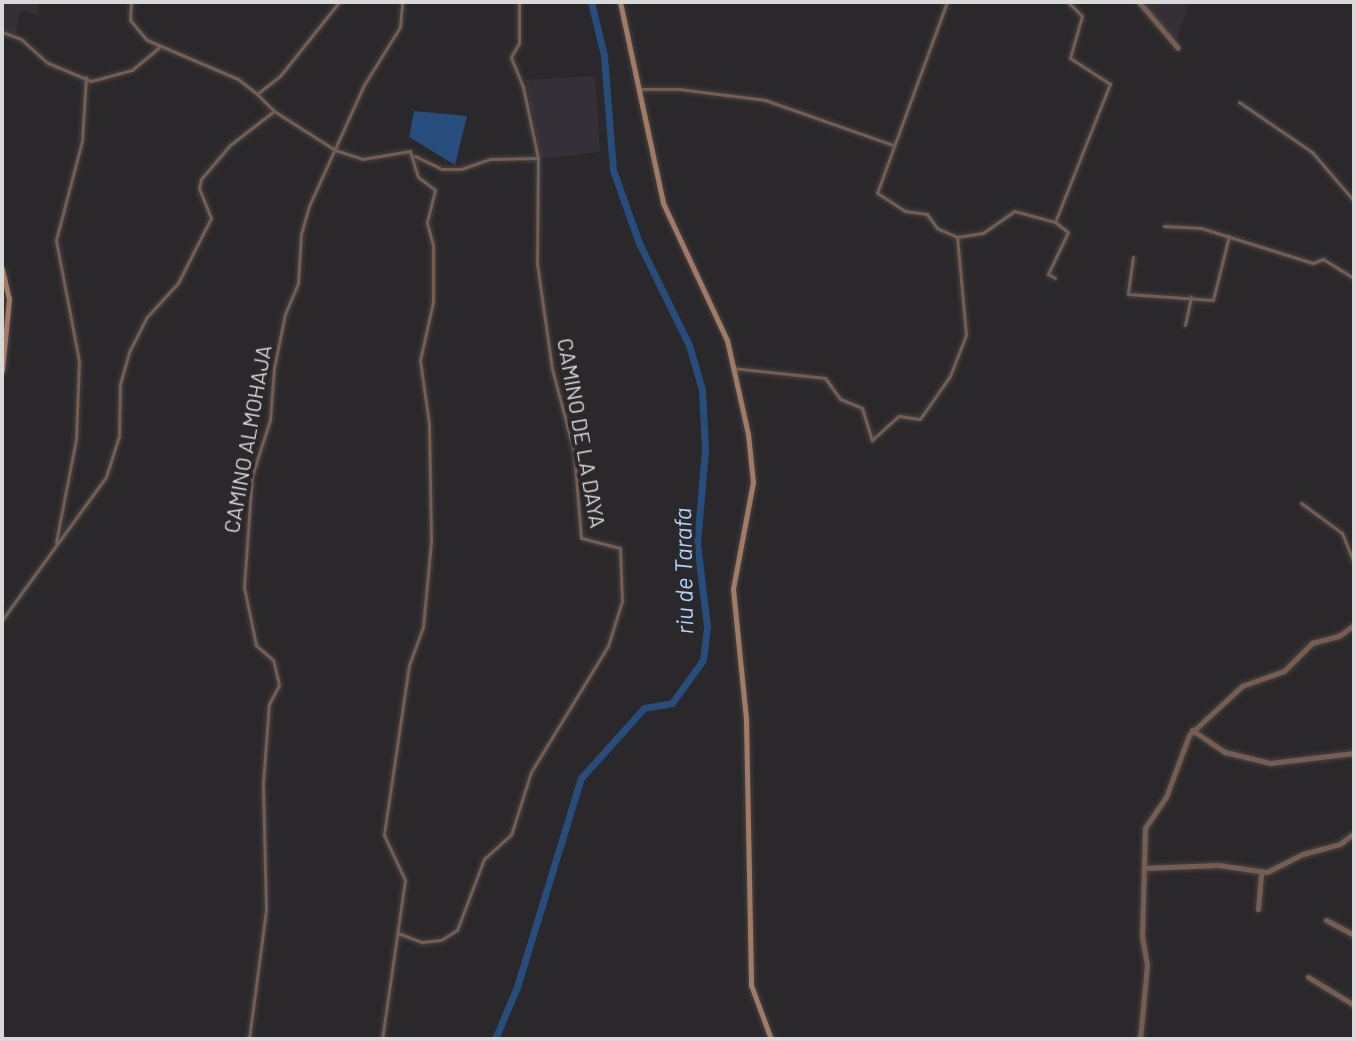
<!DOCTYPE html>
<html>
<head>
<meta charset="utf-8">
<style>
	body { margin:0 }
	#map { position:relative; width:1356px; height:1041px; overflow:hidden; background:#2a282a; font-family:Barlow,sans-serif }
	div>[style] { position:absolute }
	[style*='--x'] { left:calc(var(--x)*1px); top:calc(var(--y)*1px); width:calc(var(--w)*1px); rotate:calc(var(--a)*1deg) }
	.built>* { inset:0; background:#353037 }
	.water>* { inset:0; background:#264d7b }
	.river>* { height:7px; margin:-3.5px; padding:0 3.5px; transform-origin:3.5px; border-radius:3.5px; background:#264d7b }
	.roads { filter:drop-shadow(0 0 2px #464446) drop-shadow(0 0 2px #464446) }
	.minor>* { height:3px; margin:-1.5px; padding:0 1.5px; transform-origin:1.5px; border-radius:1.5px; background:#775d4f }
	.tertiary>* { height:5px; margin:-2.5px; padding:0 2.5px; transform-origin:2.5px; border-radius:2.5px; background:#775d4f }
	.secondary>* { height:5px; margin:-2.5px; padding:0 2.5px; transform-origin:2.5px; border-radius:2.5px; background:#a37a64 }
	span { translate:-50% -50%; white-space:nowrap; text-align:center; line-height:1.15; -webkit-text-stroke:8px #2a282a; paint-order:stroke }
	.street-label { font-size:22px; color:#dad9da }
	.water-label { font-size:24px; color:#aed1fd; font-style:italic }
	.frame { position:absolute; inset:0; border:4px solid #dad9da; pointer-events:none }
</style>
</head>
<body>
<div id="map">
	<div class="built">
		<div style="clip-path:polygon(2px 2px,38px 2px,39px 15px,20px 11px,16px 35px,2px 30px)"></div>
		<div style="clip-path:polygon(1139px 2px,1189px 2px,1175px 45px)"></div>
		<div style="clip-path:polygon(595px 76px,600px 152px,541px 159px,526px 80px)"></div>
	</div>
	<div class="water">
		<div style="clip-path:polygon(414px 111px,467px 116px,455px 165px,409px 137px)"></div>
	</div>
	<div class="river">
		<div style="--x:495;--y:1039;--w:56;--a:-67.1"></div>
		<div style="--x:517;--y:987;--w:219;--a:-73"></div>
		<div style="--x:581;--y:778;--w:94;--a:-48"></div>
		<div style="--x:644;--y:708;--w:28;--a:-10"></div>
		<div style="--x:672;--y:703;--w:53;--a:-54.2"></div>
		<div style="--x:703;--y:660;--w:34;--a:-83"></div>
		<div style="--x:707;--y:626;--w:84;--a:-96.9"></div>
		<div style="--x:697;--y:543;--w:94;--a:-85.1"></div>
		<div style="--x:705;--y:449;--w:59;--a:-92.9"></div>
		<div style="--x:702;--y:390;--w:47;--a:-106.1"></div>
		<div style="--x:689;--y:345;--w:114;--a:-116.1"></div>
		<div style="--x:639;--y:243;--w:77;--a:-109.6"></div>
		<div style="--x:613;--y:170;--w:115;--a:-94.5"></div>
		<div style="--x:604;--y:55;--w:55;--a:-103.8"></div>
	</div>
	<div class="roads">
		<div class="minor">
			<div style="--x:131;--y:2;--w:18;--a:93"></div>
			<div style="--x:130;--y:20;--w:26;--a:50"></div>
			<div style="--x:147;--y:40;--w:99;--a:23.2"></div>
			<div style="--x:238;--y:79;--w:24;--a:38"></div>
			<div style="--x:2;--y:32;--w:20;--a:20"></div>
			<div style="--x:21;--y:39;--w:36;--a:42"></div>
			<div style="--x:48;--y:63;--w:47;--a:22.7"></div>
			<div style="--x:91;--y:81;--w:42;--a:-15"></div>
			<div style="--x:132;--y:70;--w:35;--a:-40"></div>
			<div style="--x:638;--y:89;--w:41;--a:0"></div>
			<div style="--x:679;--y:89;--w:87;--a:7.3"></div>
			<div style="--x:765;--y:100;--w:136;--a:19.4"></div>
			<div style="--x:1239;--y:102;--w:88;--a:34.4"></div>
			<div style="--x:1312;--y:152;--w:65;--a:49.4"></div>
			<div style="--x:274;--y:111;--w:72;--a:32.6"></div>
			<div style="--x:335;--y:150;--w:28;--a:18"></div>
			<div style="--x:362;--y:159;--w:49;--a:-9.5"></div>
			<div style="--x:410;--y:151;--w:27;--a:73"></div>
			<div style="--x:418;--y:177;--w:21;--a:37"></div>
			<div style="--x:435;--y:190;--w:34;--a:104"></div>
			<div style="--x:427;--y:223;--w:24;--a:75"></div>
			<div style="--x:433;--y:246;--w:56;--a:90"></div>
			<div style="--x:433;--y:302;--w:59;--a:102.6"></div>
			<div style="--x:420;--y:360;--w:65;--a:82"></div>
			<div style="--x:429;--y:424;--w:118;--a:89"></div>
			<div style="--x:431;--y:542;--w:85;--a:95.4"></div>
			<div style="--x:423;--y:627;--w:40;--a:110.2"></div>
			<div style="--x:409;--y:665;--w:172;--a:98.4"></div>
			<div style="--x:384;--y:835;--w:50;--a:65"></div>
			<div style="--x:405;--y:880;--w:161;--a:98.2"></div>
			<div style="--x:415;--y:156;--w:30;--a:26"></div>
			<div style="--x:442;--y:169;--w:19;--a:0"></div>
			<div style="--x:461;--y:169;--w:31;--a:-19"></div>
			<div style="--x:490;--y:159;--w:48;--a:-1.2"></div>
			<div style="--x:1055;--y:222;--w:16;--a:38"></div>
			<div style="--x:1068;--y:232;--w:47;--a:115.5"></div>
			<div style="--x:1048;--y:274;--w:8;--a:30"></div>
			<div style="--x:1164;--y:226;--w:37;--a:3"></div>
			<div style="--x:1201;--y:228;--w:117;--a:17.4"></div>
			<div style="--x:1313;--y:263;--w:11;--a:-22"></div>
			<div style="--x:1323;--y:259;--w:36;--a:32"></div>
			<div style="--x:957;--y:237;--w:26;--a:-9"></div>
			<div style="--x:983;--y:233;--w:38;--a:-35"></div>
			<div style="--x:1014;--y:211;--w:42;--a:15"></div>
			<div style="--x:1055;--y:222;--w:149;--a:-68.3"></div>
			<div style="--x:1110;--y:84;--w:48;--a:-147"></div>
			<div style="--x:1070;--y:58;--w:44;--a:-74.1"></div>
			<div style="--x:1082;--y:16;--w:20;--a:-135"></div>
			<div style="--x:1133;--y:257;--w:37;--a:98"></div>
			<div style="--x:1128;--y:294;--w:85;--a:4"></div>
			<div style="--x:1213;--y:300;--w:66;--a:-76"></div>
			<div style="--x:1185;--y:325;--w:29;--a:-78"></div>
			<div style="--x:732;--y:368;--w:94;--a:6.1"></div>
			<div style="--x:825;--y:378;--w:26;--a:54"></div>
			<div style="--x:840;--y:399;--w:24;--a:22"></div>
			<div style="--x:862;--y:408;--w:34;--a:73"></div>
			<div style="--x:872;--y:440;--w:36;--a:-42"></div>
			<div style="--x:899;--y:416;--w:21;--a:8"></div>
			<div style="--x:920;--y:419;--w:52;--a:-55.1"></div>
			<div style="--x:950;--y:376;--w:44;--a:-68.7"></div>
			<div style="--x:966;--y:335;--w:98;--a:-95.2"></div>
			<div style="--x:957;--y:237;--w:22;--a:-156"></div>
			<div style="--x:937;--y:228;--w:17;--a:-126"></div>
			<div style="--x:927;--y:214;--w:22;--a:-172"></div>
			<div style="--x:905;--y:211;--w:33;--a:-147"></div>
			<div style="--x:877;--y:193;--w:203;--a:-69.9"></div>
			<div style="--x:1301;--y:503;--w:51;--a:36.2"></div>
			<div style="--x:1342;--y:533;--w:31;--a:68"></div>
			<div style="--x:56;--y:542;--w:105;--a:-79"></div>
			<div style="--x:76;--y:439;--w:78;--a:-87.8"></div>
			<div style="--x:79;--y:361;--w:123;--a:-100.8"></div>
			<div style="--x:56;--y:240;--w:102;--a:-75.3"></div>
			<div style="--x:82;--y:141;--w:64;--a:-86.4"></div>
			<div style="--x:2;--y:620;--w:177;--a:-54"></div>
			<div style="--x:106;--y:477;--w:43;--a:-72.4"></div>
			<div style="--x:119;--y:436;--w:52;--a:-88.9"></div>
			<div style="--x:120;--y:384;--w:35;--a:-74"></div>
			<div style="--x:130;--y:350;--w:36;--a:-63"></div>
			<div style="--x:146;--y:318;--w:47;--a:-47.6"></div>
			<div style="--x:178;--y:283;--w:73;--a:-63.1"></div>
			<div style="--x:211;--y:218;--w:32;--a:-112"></div>
			<div style="--x:199;--y:188;--w:9;--a:-77"></div>
			<div style="--x:201;--y:179;--w:45;--a:-49.5"></div>
			<div style="--x:230;--y:145;--w:56;--a:-37.7"></div>
			<div style="--x:274;--y:111;--w:24;--a:-135"></div>
			<div style="--x:257;--y:94;--w:29;--a:-38"></div>
			<div style="--x:280;--y:76;--w:95;--a:-51.4"></div>
			<div style="--x:398;--y:933;--w:26;--a:21"></div>
			<div style="--x:422;--y:942;--w:19;--a:-6"></div>
			<div style="--x:441;--y:940;--w:19;--a:-32"></div>
			<div style="--x:457;--y:930;--w:76;--a:-69.2"></div>
			<div style="--x:484;--y:859;--w:36;--a:-42"></div>
			<div style="--x:511;--y:835;--w:66;--a:-72.4"></div>
			<div style="--x:531;--y:772;--w:148;--a:-58.6"></div>
			<div style="--x:608;--y:646;--w:47;--a:-72.7"></div>
			<div style="--x:622;--y:601;--w:53;--a:-92.2"></div>
			<div style="--x:620;--y:548;--w:40;--a:-165.6"></div>
			<div style="--x:581;--y:538;--w:86;--a:-94.7"></div>
			<div style="--x:574;--y:452;--w:86;--a:-104.8"></div>
			<div style="--x:552;--y:369;--w:106;--a:-98.1"></div>
			<div style="--x:537;--y:264;--w:106;--a:-89.5"></div>
			<div style="--x:538;--y:158;--w:73;--a:-101.9"></div>
			<div style="--x:523;--y:87;--w:32;--a:-112"></div>
			<div style="--x:511;--y:57;--w:16;--a:-60"></div>
			<div style="--x:519;--y:43;--w:41;--a:-90"></div>
			<div style="--x:249;--y:1039;--w:131;--a:-82.5"></div>
			<div style="--x:266;--y:909;--w:126;--a:-91.4"></div>
			<div style="--x:263;--y:783;--w:79;--a:-85.7"></div>
			<div style="--x:269;--y:704;--w:21;--a:-62"></div>
			<div style="--x:279;--y:685;--w:26;--a:-103"></div>
			<div style="--x:273;--y:660;--w:23;--a:-139"></div>
			<div style="--x:256;--y:645;--w:59;--a:-101.7"></div>
			<div style="--x:244;--y:587;--w:111;--a:-85.9"></div>
			<div style="--x:252;--y:476;--w:59;--a:-72.2"></div>
			<div style="--x:270;--y:420;--w:52;--a:-85.6"></div>
			<div style="--x:274;--y:368;--w:55;--a:-78.5"></div>
			<div style="--x:285;--y:314;--w:34;--a:-67"></div>
			<div style="--x:298;--y:283;--w:49;--a:-86.5"></div>
			<div style="--x:301;--y:234;--w:29;--a:-74"></div>
			<div style="--x:309;--y:206;--w:133;--a:-65.6"></div>
			<div style="--x:364;--y:85;--w:68;--a:-58.2"></div>
			<div style="--x:400;--y:27;--w:25;--a:-85"></div>
		</div>
		<div class="tertiary">
			<div style="--x:1139;--y:2;--w:60;--a:49.7"></div>
			<div style="--x:1192;--y:730;--w:40;--a:34"></div>
			<div style="--x:1225;--y:752;--w:46;--a:13.7"></div>
			<div style="--x:1270;--y:763;--w:85;--a:-6.8"></div>
			<div style="--x:1144;--y:868;--w:74;--a:-2.3"></div>
			<div style="--x:1218;--y:865;--w:49;--a:8.1"></div>
			<div style="--x:1267;--y:872;--w:40;--a:-26.6"></div>
			<div style="--x:1303;--y:854;--w:38;--a:-15"></div>
			<div style="--x:1340;--y:844;--w:18;--a:-38"></div>
			<div style="--x:1258;--y:909;--w:38;--a:-85"></div>
			<div style="--x:1326;--y:920;--w:32;--a:28"></div>
			<div style="--x:1308;--y:977;--w:54;--a:31.3"></div>
			<div style="--x:1140;--y:1039;--w:74;--a:-84.6"></div>
			<div style="--x:1147;--y:965;--w:28;--a:-100"></div>
			<div style="--x:1142;--y:937;--w:109;--a:-88.4"></div>
			<div style="--x:1145;--y:828;--w:37;--a:-56"></div>
			<div style="--x:1166;--y:797;--w:66;--a:-69.6"></div>
			<div style="--x:1189;--y:735;--w:72;--a:-42.8"></div>
			<div style="--x:1242;--y:686;--w:45;--a:-19.7"></div>
			<div style="--x:1284;--y:671;--w:40;--a:-45"></div>
			<div style="--x:1312;--y:643;--w:28;--a:-15"></div>
			<div style="--x:1339;--y:636;--w:19;--a:-36"></div>
		</div>
		<div class="secondary">
			<div style="--x:620;--y:2;--w:206;--a:77.9"></div>
			<div style="--x:663;--y:203;--w:151;--a:65"></div>
			<div style="--x:727;--y:340;--w:96;--a:77.4"></div>
			<div style="--x:748;--y:434;--w:48;--a:84.1"></div>
			<div style="--x:753;--y:482;--w:109;--a:100.6"></div>
			<div style="--x:733;--y:589;--w:132;--a:84.3"></div>
			<div style="--x:746;--y:720;--w:265;--a:88.9"></div>
			<div style="--x:751;--y:985;--w:58;--a:69.7"></div>
			<div style="--x:2;--y:269;--w:31;--a:77"></div>
			<div style="--x:9;--y:299;--w:72;--a:95.6"></div>
		</div>
	</div>
	<div class="street-label">
		<span style="left:582px;top:433px;rotate:80deg">CAMINO DE LA DAYA</span>
		<span style="left:247px;top:439px;rotate:-80deg">CAMINO ALMOHAJA</span>
	</div>
	<div class="water-label">
		<span style="left:683px;top:571px;rotate:-91deg">riu de Tarafa</span>
	</div>
	<div class="frame"></div>
</div>
</body>
</html>
